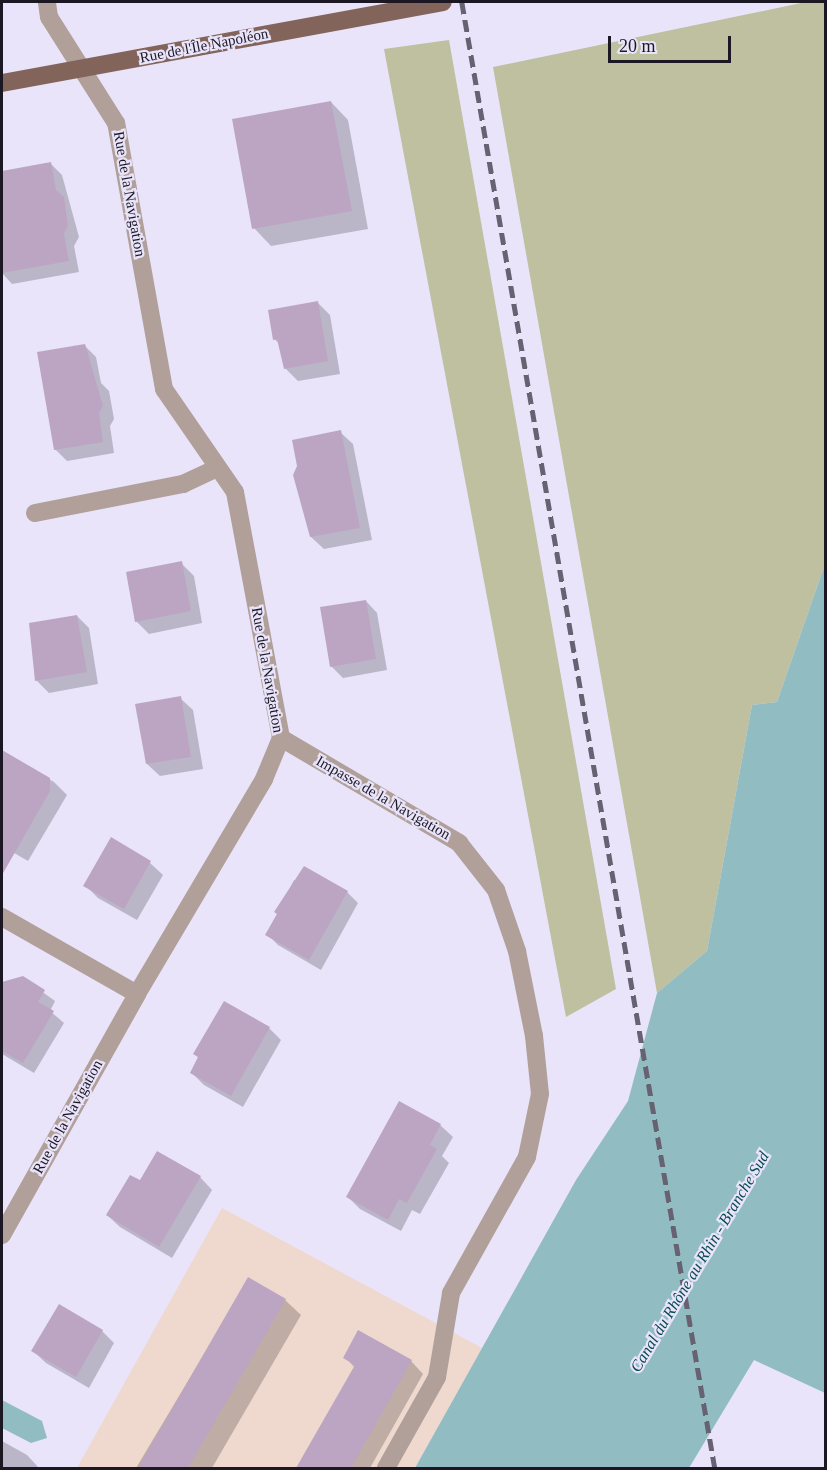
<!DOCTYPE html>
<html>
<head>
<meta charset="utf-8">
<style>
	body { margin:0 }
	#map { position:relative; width:827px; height:1470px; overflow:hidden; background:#e9e4fa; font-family:Georgia,serif }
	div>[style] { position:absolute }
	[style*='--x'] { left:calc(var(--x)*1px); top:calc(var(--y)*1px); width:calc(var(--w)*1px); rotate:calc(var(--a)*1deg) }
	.industrial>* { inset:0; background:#efd8cd }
	.green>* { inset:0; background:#bec0a0 }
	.water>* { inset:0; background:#91bdc2 }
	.shadow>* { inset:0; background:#0003 }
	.building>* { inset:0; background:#bca5c3 }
	.lane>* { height:18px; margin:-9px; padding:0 9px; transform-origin:9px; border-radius:9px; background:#b1a09a }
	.street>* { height:18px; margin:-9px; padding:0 9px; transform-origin:9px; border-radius:9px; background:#b1a09a }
	.primary>* { height:18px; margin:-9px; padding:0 9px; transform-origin:9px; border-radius:9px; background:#82645a }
	.rail>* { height:4.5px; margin-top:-2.25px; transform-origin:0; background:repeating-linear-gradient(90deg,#666272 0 12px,transparent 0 18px) }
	span { translate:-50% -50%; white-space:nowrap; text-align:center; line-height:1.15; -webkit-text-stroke:4.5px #e9e4fa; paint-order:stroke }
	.street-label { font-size:15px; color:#1b1824 }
	.water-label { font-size:16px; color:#064b51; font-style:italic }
	.frame { position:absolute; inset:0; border:3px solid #1b1824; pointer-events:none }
	.scale { position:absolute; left:608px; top:36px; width:123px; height:27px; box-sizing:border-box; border:3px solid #1b1824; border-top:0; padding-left:8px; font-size:18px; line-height:21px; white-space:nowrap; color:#1b1824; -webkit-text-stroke:4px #e9e4fa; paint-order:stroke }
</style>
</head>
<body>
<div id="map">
	<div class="industrial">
		<div style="clip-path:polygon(222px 1208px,482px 1348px,415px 1468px,77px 1468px)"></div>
	</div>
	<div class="green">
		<div style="clip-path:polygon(806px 2px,825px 2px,825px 564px,777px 702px,752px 705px,707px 951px,657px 993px,493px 67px)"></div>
		<div style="clip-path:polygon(449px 40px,616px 989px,566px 1017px,384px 49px)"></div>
	</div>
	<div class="water">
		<div style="clip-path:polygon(825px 564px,825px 1393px,754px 1360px,689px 1468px,415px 1468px,576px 1180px,628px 1101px,657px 993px,707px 951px,752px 705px,777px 702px)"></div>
		<div style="clip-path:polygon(2px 1400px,42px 1421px,47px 1438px,31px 1443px,2px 1428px)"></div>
	</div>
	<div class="shadow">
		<div style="clip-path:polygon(331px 102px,348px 120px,368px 229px,271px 246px,254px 228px)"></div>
		<div style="clip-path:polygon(51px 164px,62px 175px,79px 237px,74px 246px,79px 272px,12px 284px,2px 273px,2px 173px)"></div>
		<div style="clip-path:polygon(318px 303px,330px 315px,340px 374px,298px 381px,285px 368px,280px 344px,274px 339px)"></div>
		<div style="clip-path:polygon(84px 345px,96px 357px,101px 383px,109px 391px,114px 419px,110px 426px,114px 453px,67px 461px,55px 449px)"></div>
		<div style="clip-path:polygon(340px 432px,353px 444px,372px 540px,324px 549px,311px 537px,295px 476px)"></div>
		<div style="clip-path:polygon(181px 563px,194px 576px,202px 623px,149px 634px,136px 621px)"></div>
		<div style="clip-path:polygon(366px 601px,377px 613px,387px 670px,343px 678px,331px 666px)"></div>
		<div style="clip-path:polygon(77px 616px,89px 628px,98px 684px,49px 693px,37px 681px,31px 624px)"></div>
		<div style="clip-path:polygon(180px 698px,193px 710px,203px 769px,160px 776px,147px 764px)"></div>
		<div style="clip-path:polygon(2px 752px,54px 782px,67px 795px,28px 861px,2px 846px)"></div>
		<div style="clip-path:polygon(112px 839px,150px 863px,163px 875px,137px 920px,98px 898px,85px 885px)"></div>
		<div style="clip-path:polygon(294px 880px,347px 892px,358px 903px,321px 970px,278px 945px,267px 934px)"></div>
		<div style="clip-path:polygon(23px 978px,55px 1001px,50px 1011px,64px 1023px,34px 1073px,2px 1054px,2px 983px)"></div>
		<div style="clip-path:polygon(269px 1028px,281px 1040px,243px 1107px,204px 1085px,191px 1072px,199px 1058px,195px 1054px)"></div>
		<div style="clip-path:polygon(440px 1125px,453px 1137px,442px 1156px,449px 1163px,420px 1214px,412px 1210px,401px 1231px,360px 1209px,348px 1197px)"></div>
		<div style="clip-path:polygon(200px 1177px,212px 1190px,172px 1258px,120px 1227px,107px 1215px,141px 1182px)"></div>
		<div style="clip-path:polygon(249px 1279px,285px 1300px,301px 1315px,212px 1468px,136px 1468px)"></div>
		<div style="clip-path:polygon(102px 1331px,114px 1343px,89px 1388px,46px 1363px,33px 1351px)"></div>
		<div style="clip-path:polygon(345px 1357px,411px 1361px,423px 1374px,370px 1468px,298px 1468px,355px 1368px)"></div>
		<div style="clip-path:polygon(2px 1441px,27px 1455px,39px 1468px,2px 1468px)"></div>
	</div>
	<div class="building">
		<div style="clip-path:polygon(331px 101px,352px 211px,252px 229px,232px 119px)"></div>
		<div style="clip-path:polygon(51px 162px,56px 190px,64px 197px,68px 226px,64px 234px,69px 261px,2px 273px,2px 171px)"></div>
		<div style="clip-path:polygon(318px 301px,328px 361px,284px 369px,277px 339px,273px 340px,268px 310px)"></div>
		<div style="clip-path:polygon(85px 344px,103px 406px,99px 413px,103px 442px,54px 450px,37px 352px)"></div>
		<div style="clip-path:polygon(341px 430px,360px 528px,310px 537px,293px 475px,297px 466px,292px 440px)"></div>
		<div style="clip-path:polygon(182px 561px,191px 611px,135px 622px,126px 572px)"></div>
		<div style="clip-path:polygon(366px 600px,376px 659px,330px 667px,320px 607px)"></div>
		<div style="clip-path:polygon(77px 615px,87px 672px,35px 681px,29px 623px)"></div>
		<div style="clip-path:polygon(181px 696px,191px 757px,146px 764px,135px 704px)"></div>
		<div style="clip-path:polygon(2px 750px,50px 778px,50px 791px,2px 875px)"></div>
		<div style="clip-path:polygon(111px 837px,151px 861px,124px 909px,83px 886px)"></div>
		<div style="clip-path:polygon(304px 866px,348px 891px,309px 960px,265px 935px,277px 914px,274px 912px)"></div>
		<div style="clip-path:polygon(23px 976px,45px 990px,38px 1002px,54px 1011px,23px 1063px,2px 1051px,2px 982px)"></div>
		<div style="clip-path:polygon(224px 1001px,270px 1027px,231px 1096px,190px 1073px,198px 1057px,193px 1054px)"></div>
		<div style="clip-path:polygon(399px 1101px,441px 1124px,430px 1145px,437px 1149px,407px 1203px,399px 1199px,388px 1220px,346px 1197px)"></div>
		<div style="clip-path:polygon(157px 1151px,201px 1176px,159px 1247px,106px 1215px,130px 1175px,140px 1180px)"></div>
		<div style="clip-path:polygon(248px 1277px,286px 1299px,188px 1468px,138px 1468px)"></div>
		<div style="clip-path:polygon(59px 1304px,103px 1330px,76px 1377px,31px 1351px)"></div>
		<div style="clip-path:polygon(358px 1330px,412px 1360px,351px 1468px,296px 1468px,355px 1365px,343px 1358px)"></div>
	</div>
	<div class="lane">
		<div style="--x:35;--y:513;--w:151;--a:-11.1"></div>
		<div style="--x:183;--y:484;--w:38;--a:-25"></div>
		<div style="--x:2;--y:917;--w:155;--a:29.7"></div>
		<div style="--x:386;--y:1468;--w:104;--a:-60.7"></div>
		<div style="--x:437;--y:1377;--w:85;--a:-80.5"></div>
	</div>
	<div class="street">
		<div style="--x:281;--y:738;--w:207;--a:30.5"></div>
		<div style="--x:459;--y:843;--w:60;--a:51.8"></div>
		<div style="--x:496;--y:890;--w:65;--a:71"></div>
		<div style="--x:517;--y:951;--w:87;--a:78.7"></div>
		<div style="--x:534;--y:1036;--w:58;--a:84.1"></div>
		<div style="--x:540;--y:1094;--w:64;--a:101.7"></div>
		<div style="--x:527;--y:1157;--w:156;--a:119.2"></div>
		<div style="--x:2;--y:1235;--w:276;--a:-60.7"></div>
		<div style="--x:137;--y:994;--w:250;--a:-59.4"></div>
		<div style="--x:264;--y:779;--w:44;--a:-67.5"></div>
		<div style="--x:281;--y:738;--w:250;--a:-100.6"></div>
		<div style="--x:235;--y:492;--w:125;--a:-124.6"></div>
		<div style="--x:164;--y:389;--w:270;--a:-100.2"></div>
		<div style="--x:116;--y:123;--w:125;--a:-122.3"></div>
		<div style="--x:49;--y:17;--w:15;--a:-98"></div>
	</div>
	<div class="primary">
		<div style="--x:2;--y:83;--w:448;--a:-10.4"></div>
	</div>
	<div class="rail">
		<div style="--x:462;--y:2;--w:1488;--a:80.21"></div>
	</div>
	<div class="street-label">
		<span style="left:204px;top:46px;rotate:-11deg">Rue de l'Île Napoléon</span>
		<span style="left:129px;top:194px;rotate:80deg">Rue de la Navigation</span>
		<span style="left:267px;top:670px;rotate:80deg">Rue de la Navigation</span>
		<span style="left:383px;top:798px;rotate:30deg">Impasse de la Navigation</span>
		<span style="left:68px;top:1117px;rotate:-61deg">Rue de la Navigation</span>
	</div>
	<div class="water-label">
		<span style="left:700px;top:1262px;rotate:-59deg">Canal du Rhône au Rhin - Branche Sud</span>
	</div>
	<div class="frame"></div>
	<div class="scale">20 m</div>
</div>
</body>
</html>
